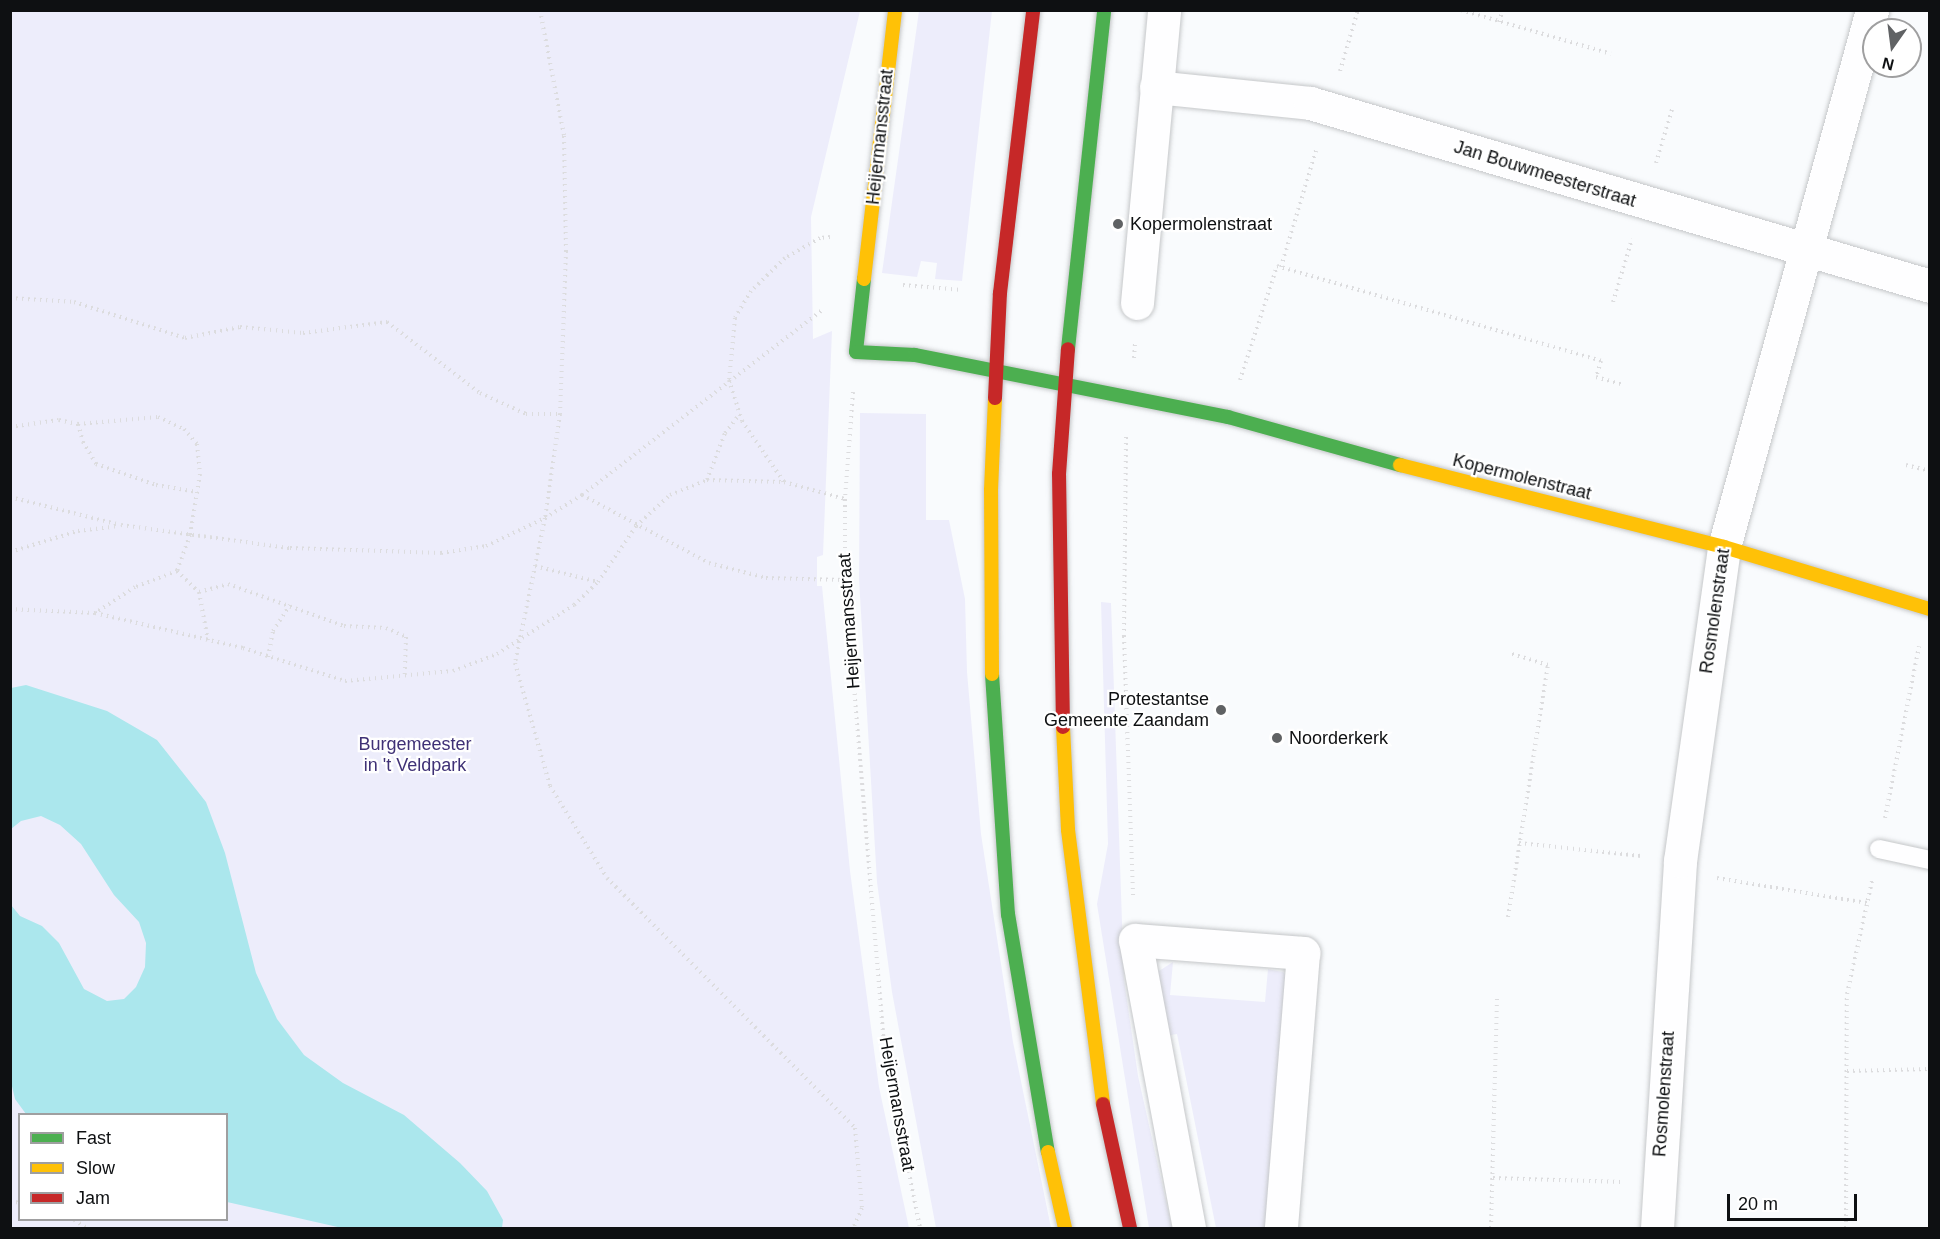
<!DOCTYPE html>
<html>
<head>
<meta charset="utf-8">
<style>
	body { margin:0 }
	#map { position:relative; width:1940px; height:1239px; overflow:hidden; background:#f9fbfd; font-family:Arial,sans-serif }
	div>[style] { position:absolute }
	[style*='--x'] { left:calc(var(--x)*1px); top:calc(var(--y)*1px); width:calc(var(--w)*1px); rotate:calc(var(--a)*1deg) }
	.green>* { inset:0; background:#ededfb }
	.water>* { inset:0; background:#abe7ed }
	.path>* { height:4px; margin-top:-2px; transform-origin:0; background:repeating-linear-gradient(90deg,#dcdcde 0 1.5px,transparent 0 6px) }
	.roads { filter:drop-shadow(0 0 2px #c5c7c9) drop-shadow(0 0 2px #c5c7c9) }
	.lane>* { height:18px; margin:-9px; padding:0 9px; transform-origin:9px; border-radius:9px; background:#fefeff }
	.street>* { height:33px; margin:-16.5px; padding:0 16.5px; transform-origin:16.5px; border-radius:16.5px; background:#fefeff }
	.fast>* { height:14px; margin:-7px; padding:0 7px; transform-origin:7px; border-radius:7px; background:#4caf50 }
	.slow>* { height:14px; margin:-7px; padding:0 7px; transform-origin:7px; border-radius:7px; background:#ffc107 }
	.jam>* { height:14px; margin:-7px; padding:0 7px; transform-origin:7px; border-radius:7px; background:#c62828 }
	.dots>* { width:16px; height:16px; translate:-50% -50%; box-sizing:border-box; border:3px solid #fff; border-radius:50% }
	span { translate:-50% -50%; white-space:nowrap; text-align:center; line-height:1.15; -webkit-text-stroke:4.5px #fff; paint-order:stroke }
	.street-label { font-size:18px; color:#0e1012 }
	.poi-label { font-size:18px; color:#0e1012 }
	.left { translate:0 -50%; text-align:left }
	.right { translate:-100% -50%; text-align:right }
	.park-label { font-size:18px; color:#3f3176 }
	.frame { position:absolute; inset:0; border:12px solid #0e1012; pointer-events:none }
	.legend { position:absolute; left:18px; top:1113px; width:210px; height:108px; box-sizing:border-box; background:#fff; border:2px solid #9f9fa0; margin:0; padding:8px 10px; list-style:none; font-size:18px; color:#0e1012 }
	.legend li { display:flex; align-items:center; gap:12px; height:30px }
	.legend b { width:30px; border:2px solid #9f9fa0 }
	.north { position:absolute; left:1862px; top:18px; width:60px; height:60px; box-sizing:border-box; background:#fff; border:2px solid #9f9fa0; border-radius:50%; rotate:194deg; font-size:16px; font-weight:700; line-height:24px; text-align:center; color:#0e1012 }
	.north::after { content:''; display:block; margin:auto; width:21px; height:27px; background:#606264; clip-path:polygon(50% 0,100% 100%,50% 72%,0 100%) }
	.scale { position:absolute; left:1727px; top:1194px; width:130px; height:27px; box-sizing:border-box; border:3px solid #0e1012; border-top:0; padding-left:8px; font-size:18px; line-height:21px; white-space:nowrap; color:#0e1012; -webkit-text-stroke:4px #fff; paint-order:stroke }
</style>
</head>
<body>
<div id="map">
	<div class="green">
		<div style="clip-path:polygon(evenodd,10px 11px,860px 11px,811px 217px,813px 339px,832px 331px,823px 555px,817px 557px,817px 586px,822px 586px,850px 871px,879px 1087px,909px 1228px,11px 1228px,10px 11px,20px 1114px,226px 1114px,226px 1220px,20px 1220px,20px 1114px)"></div>
		<div style="clip-path:polygon(919px 11px,992px 11px,962px 281px,935px 279px,937px 263px,921px 261px,917px 277px,882px 273px)"></div>
		<div style="clip-path:polygon(860px 413px,926px 414px,926px 520px,949px 520px,965px 599px,967px 672px,981px 834px,1013px 1042px,1051px 1228px,936px 1228px,892px 992px,877px 882px,859px 579px)"></div>
		<div style="clip-path:polygon(1101px 602px,1111px 603px,1124px 980px,1138px 1076px,1172px 1228px,1149px 1228px,1097px 904px,1108px 844px)"></div>
		<div style="clip-path:polygon(1173px 962px,1170px 995px,1265px 1002px,1268px 969px,1283px 972px,1292px 983px,1275px 1228px,1216px 1228px,1177px 1034px,1160px 1037px,1156px 973px)"></div>
	</div>
	<div class="water">
		<div style="clip-path:polygon(26px 685px,107px 711px,157px 740px,206px 802px,225px 853px,256px 973px,277px 1019px,304px 1055px,343px 1083px,404px 1115px,460px 1163px,487px 1191px,503px 1220px,502px 1228px,342px 1228px,227px 1202px,226px 1114px,26px 1114px,15px 1099px,11px 1082px,11px 905px,20px 916px,42px 926px,59px 943px,84px 989px,107px 1001px,124px 999px,136px 987px,145px 967px,146px 943px,139px 922px,114px 895px,81px 844px,60px 825px,41px 816px,21px 821px,11px 829px,11px 688px)"></div>
	</div>
	<div class="path">
		<div style="--x:540;--y:10;--w:128;--a:79.2"></div>
		<div style="--x:564;--y:136;--w:115;--a:89"></div>
		<div style="--x:566;--y:251;--w:163;--a:92.1"></div>
		<div style="--x:560;--y:414;--w:105;--a:98.2"></div>
		<div style="--x:545;--y:518;--w:148;--a:101.7"></div>
		<div style="--x:515;--y:663;--w:128;--a:74.1"></div>
		<div style="--x:550;--y:786;--w:108;--a:58.2"></div>
		<div style="--x:607;--y:878;--w:352;--a:45.2"></div>
		<div style="--x:855;--y:1128;--w:80;--a:85"></div>
		<div style="--x:862;--y:1208;--w:22;--a:114"></div>
		<div style="--x:1461;--y:10;--w:156;--a:16.3"></div>
		<div style="--x:1499;--y:22;--w:13;--a:-72"></div>
		<div style="--x:1340;--y:71;--w:64;--a:-73.6"></div>
		<div style="--x:1656;--y:163;--w:59;--a:-73.4"></div>
		<div style="--x:830;--y:237;--w:10;--a:174"></div>
		<div style="--x:820;--y:238;--w:40;--a:150.3"></div>
		<div style="--x:785;--y:258;--w:47;--a:135.9"></div>
		<div style="--x:751;--y:291;--w:31;--a:121"></div>
		<div style="--x:735;--y:318;--w:62;--a:95.5"></div>
		<div style="--x:729;--y:380;--w:43;--a:72.4"></div>
		<div style="--x:742;--y:421;--w:74;--a:55.5"></div>
		<div style="--x:784;--y:482;--w:63;--a:15.6"></div>
		<div style="--x:1281;--y:267;--w:125;--a:-73.3"></div>
		<div style="--x:903;--y:285;--w:59;--a:4.8"></div>
		<div style="--x:10;--y:298;--w:64;--a:3.6"></div>
		<div style="--x:74;--y:302;--w:117;--a:18"></div>
		<div style="--x:185;--y:338;--w:56;--a:-11.3"></div>
		<div style="--x:240;--y:327;--w:63;--a:5.4"></div>
		<div style="--x:303;--y:333;--w:85;--a:-7.5"></div>
		<div style="--x:387;--y:322;--w:117;--a:37.4"></div>
		<div style="--x:480;--y:393;--w:51;--a:24.5"></div>
		<div style="--x:526;--y:414;--w:34;--a:0"></div>
		<div style="--x:1613;--y:302;--w:66;--a:-73.2"></div>
		<div style="--x:1134;--y:358;--w:16;--a:-86"></div>
		<div style="--x:1240;--y:380;--w:120;--a:-72"></div>
		<div style="--x:1277;--y:266;--w:338;--a:16.3"></div>
		<div style="--x:1601;--y:361;--w:17;--a:107"></div>
		<div style="--x:1596;--y:377;--w:26;--a:16"></div>
		<div style="--x:853;--y:392;--w:107;--a:94.3"></div>
		<div style="--x:845;--y:499;--w:81;--a:90"></div>
		<div style="--x:845;--y:580;--w:476;--a:85.2"></div>
		<div style="--x:885;--y:1054;--w:177;--a:78.6"></div>
		<div style="--x:78;--y:424;--w:19;--a:74"></div>
		<div style="--x:83;--y:442;--w:26;--a:59"></div>
		<div style="--x:96;--y:464;--w:64;--a:19.3"></div>
		<div style="--x:156;--y:485;--w:42;--a:9.7"></div>
		<div style="--x:10;--y:427;--w:49;--a:-8.1"></div>
		<div style="--x:59;--y:420;--w:19;--a:12"></div>
		<div style="--x:78;--y:424;--w:80;--a:-5"></div>
		<div style="--x:158;--y:417;--w:29;--a:25"></div>
		<div style="--x:184;--y:429;--w:20;--a:49"></div>
		<div style="--x:197;--y:444;--w:30;--a:84"></div>
		<div style="--x:200;--y:474;--w:62;--a:99.3"></div>
		<div style="--x:190;--y:535;--w:38;--a:110"></div>
		<div style="--x:177;--y:571;--w:45;--a:159.1"></div>
		<div style="--x:135;--y:587;--w:48;--a:147"></div>
		<div style="--x:95;--y:613;--w:85;--a:-177.3"></div>
		<div style="--x:1126;--y:437;--w:199;--a:90.6"></div>
		<div style="--x:1124;--y:636;--w:264;--a:88"></div>
		<div style="--x:1906;--y:465;--w:25;--a:14"></div>
		<div style="--x:707;--y:480;--w:50;--a:-69"></div>
		<div style="--x:725;--y:433;--w:24;--a:-52"></div>
		<div style="--x:582;--y:495;--w:303;--a:-37.6"></div>
		<div style="--x:10;--y:497;--w:114;--a:14.2"></div>
		<div style="--x:121;--y:525;--w:171;--a:7.8"></div>
		<div style="--x:290;--y:548;--w:151;--a:1.9"></div>
		<div style="--x:441;--y:553;--w:46;--a:-8.8"></div>
		<div style="--x:486;--y:546;--w:65;--a:-25.4"></div>
		<div style="--x:545;--y:518;--w:44;--a:-31.9"></div>
		<div style="--x:582;--y:495;--w:144;--a:28.2"></div>
		<div style="--x:709;--y:563;--w:59;--a:14.7"></div>
		<div style="--x:766;--y:578;--w:79;--a:1.5"></div>
		<div style="--x:10;--y:552;--w:71;--a:-17.2"></div>
		<div style="--x:78;--y:531;--w:39;--a:-7"></div>
		<div style="--x:535;--y:566;--w:65;--a:14.3"></div>
		<div style="--x:177;--y:571;--w:30;--a:44"></div>
		<div style="--x:199;--y:592;--w:49;--a:79.4"></div>
		<div style="--x:199;--y:592;--w:30;--a:-15"></div>
		<div style="--x:228;--y:584;--w:123;--a:19.9"></div>
		<div style="--x:344;--y:626;--w:42;--a:2.7"></div>
		<div style="--x:386;--y:628;--w:22;--a:24"></div>
		<div style="--x:406;--y:637;--w:38;--a:92"></div>
		<div style="--x:95;--y:613;--w:152;--a:13.3"></div>
		<div style="--x:243;--y:648;--w:107;--a:17.9"></div>
		<div style="--x:345;--y:681;--w:108;--a:-5.3"></div>
		<div style="--x:453;--y:671;--w:47;--a:-21.1"></div>
		<div style="--x:497;--y:654;--w:91;--a:-32.5"></div>
		<div style="--x:574;--y:605;--w:33;--a:-44"></div>
		<div style="--x:598;--y:582;--w:68;--a:-55.8"></div>
		<div style="--x:636;--y:526;--w:46;--a:-42.4"></div>
		<div style="--x:670;--y:495;--w:40;--a:-22"></div>
		<div style="--x:707;--y:480;--w:77;--a:1.5"></div>
		<div style="--x:268;--y:657;--w:26;--a:-79"></div>
		<div style="--x:273;--y:631;--w:31;--a:-57"></div>
		<div style="--x:1885;--y:818;--w:175;--a:-78.8"></div>
		<div style="--x:1519;--y:843;--w:123;--a:6.1"></div>
		<div style="--x:1717;--y:878;--w:152;--a:9.5"></div>
		<div style="--x:1508;--y:917;--w:255;--a:-81"></div>
		<div style="--x:1548;--y:665;--w:41;--a:-162.9"></div>
		<div style="--x:1847;--y:1071;--w:83;--a:-1.4"></div>
		<div style="--x:1493;--y:1178;--w:128;--a:1.8"></div>
		<div style="--x:10;--y:1201;--w:10;--a:11"></div>
		<div style="--x:74;--y:1220;--w:15;--a:32"></div>
		<div style="--x:1491;--y:1228;--w:231;--a:-88.5"></div>
		<div style="--x:1846;--y:1228;--w:234;--a:-89.8"></div>
		<div style="--x:1847;--y:994;--w:116;--a:-77.5"></div>
	</div>
	<div class="roads">
		<div class="lane">
			<div style="--x:1879;--y:849;--w:52;--a:12.2"></div>
		</div>
		<div class="street">
			<div style="--x:1156;--y:87;--w:155;--a:5.9"></div>
			<div style="--x:1310;--y:103;--w:646;--a:16.44"></div>
			<div style="--x:1137;--y:303;--w:294;--a:-84.7"></div>
			<div style="--x:1189;--y:1228;--w:293;--a:-100.6"></div>
			<div style="--x:1135;--y:940;--w:169;--a:4.4"></div>
			<div style="--x:1303;--y:953;--w:276;--a:94.6"></div>
			<div style="--x:1657;--y:1228;--w:368;--a:-86.4"></div>
			<div style="--x:1680;--y:861;--w:317;--a:-82"></div>
			<div style="--x:1724;--y:547;--w:557;--a:-74.59"></div>
		</div>
		<div class="fast">
			<div style="--x:864;--y:279;--w:73;--a:96.3"></div>
			<div style="--x:856;--y:352;--w:59;--a:2.9"></div>
			<div style="--x:915;--y:355;--w:319;--a:11.2"></div>
			<div style="--x:1228;--y:417;--w:179;--a:15.6"></div>
			<div style="--x:1068;--y:349;--w:341;--a:-83.9"></div>
			<div style="--x:992;--y:674;--w:241;--a:86.2"></div>
			<div style="--x:1008;--y:914;--w:241;--a:80.5"></div>
		</div>
		<div class="slow">
			<div style="--x:864;--y:279;--w:271;--a:-83.4"></div>
			<div style="--x:1400;--y:465;--w:334;--a:14.2"></div>
			<div style="--x:1724;--y:547;--w:215;--a:16.8"></div>
			<div style="--x:992;--y:674;--w:184;--a:-90.3"></div>
			<div style="--x:991;--y:490;--w:92;--a:-87.5"></div>
			<div style="--x:1063;--y:727;--w:103;--a:87.2"></div>
			<div style="--x:1068;--y:830;--w:276;--a:82.7"></div>
			<div style="--x:1048;--y:1152;--w:78;--a:77.4"></div>
		</div>
		<div class="jam">
			<div style="--x:995;--y:398;--w:105;--a:-87.3"></div>
			<div style="--x:1000;--y:293;--w:285;--a:-83.3"></div>
			<div style="--x:1063;--y:727;--w:253;--a:-90.9"></div>
			<div style="--x:1059;--y:474;--w:125;--a:-85.9"></div>
			<div style="--x:1103;--y:1104;--w:127;--a:77.7"></div>
		</div>
	</div>
	<div class="dots">
		<div style="left:1118px;top:224px;background:#606264"></div>
		<div style="left:1221px;top:710px;background:#606264"></div>
		<div style="left:1277px;top:738px;background:#606264"></div>
	</div>
	<div class="street-label">
		<span style="left:880px;top:137px;rotate:-84deg">Heijermansstraat</span>
		<span style="left:1545px;top:174px;rotate:17deg">Jan Bouwmeesterstraat</span>
		<span style="left:1522px;top:477px;rotate:14deg">Kopermolenstraat</span>
		<span style="left:1715px;top:611px;rotate:-82deg">Rosmolenstraat</span>
		<span style="left:849px;top:621px;rotate:-94deg">Heijermansstraat</span>
		<span style="left:1664px;top:1094px;rotate:-86deg">Rosmolenstraat</span>
		<span style="left:897px;top:1104px;rotate:80deg">Heijermansstraat</span>
	</div>
	<div class="poi-label">
		<span class="left" style="left:1130px;top:224px">Kopermolenstraat</span>
		<span class="right" style="left:1209px;top:710px">Protestantse<br>Gemeente Zaandam</span>
		<span class="left" style="left:1289px;top:738px">Noorderkerk</span>
	</div>
	<div class="park-label">
		<span style="left:415px;top:755px">Burgemeester<br>in 't Veldpark</span>
	</div>
	<div class="frame"></div>
	<ul class="legend">
	<li><b style="height:8px;background:#4caf50"></b>Fast</li>
	<li><b style="height:8px;background:#ffc107"></b>Slow</li>
	<li><b style="height:8px;background:#c62828"></b>Jam</li>
	</ul>
	<div class="north">N</div>
	<div class="scale">20 m</div>
</div>
</body>
</html>
